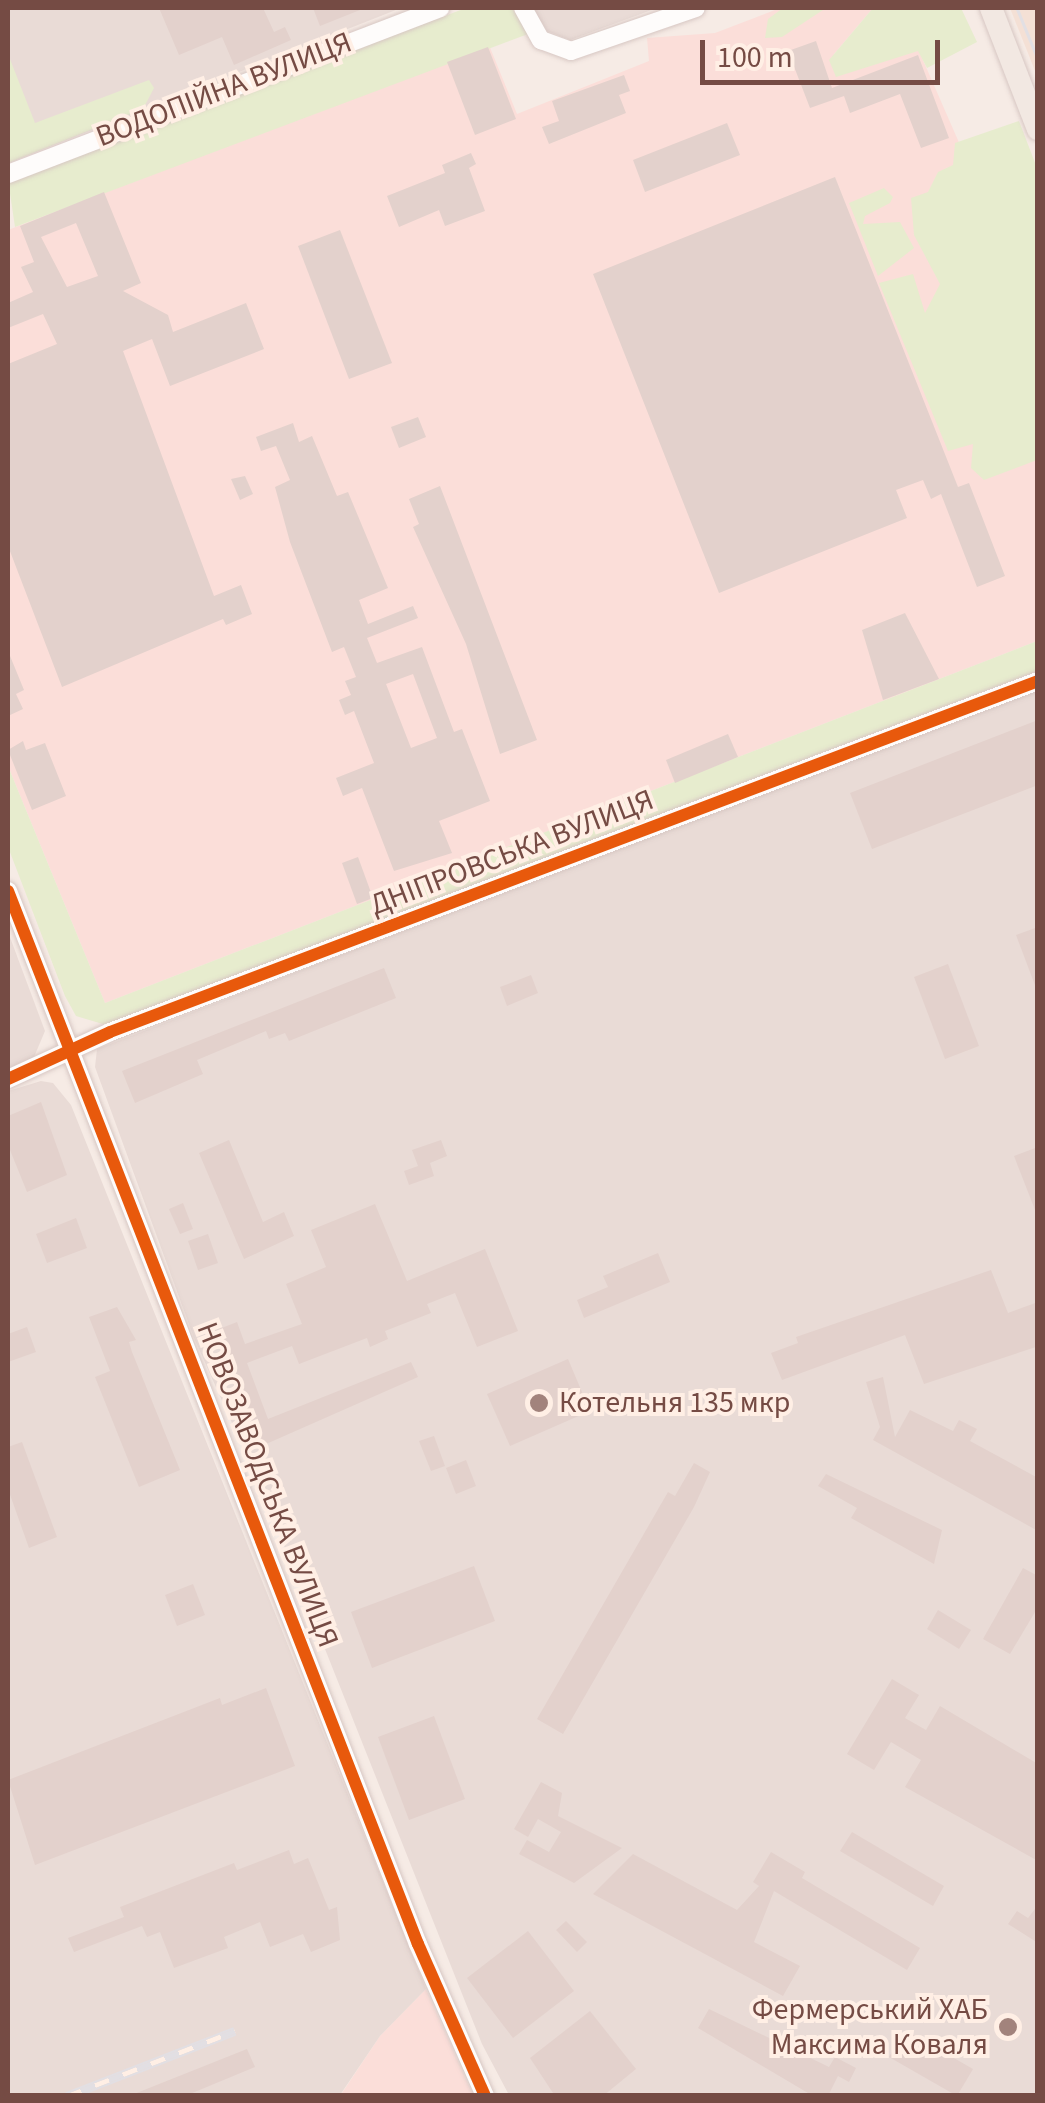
<!DOCTYPE html>
<html>
<head>
<meta charset="utf-8">
<style>
	body { margin:0 }
	#map { position:relative; width:1045px; height:2103px; overflow:hidden; background:#f6ebe5; font-family:"Source Sans 3",sans-serif }
	div>[style] { position:absolute }
	[style*='--x'] { left:calc(var(--x)*1px); top:calc(var(--y)*1px); width:calc(var(--w)*1px); rotate:calc(var(--a)*1deg) }
	.residential>* { inset:0; background:#f4e0d5 }
	.commercial>* { inset:0; background:#fbded9 }
	.industrial>* { inset:0; background:#e9dbd6 }
	.green>* { inset:0; background:#e7ecce }
	.building>* { inset:0; background:#e3d1cc }
	.roads { filter:drop-shadow(0 0 2px #d7c7c3) drop-shadow(0 0 2px #d7c7c3) }
	.minor>* { height:18px; margin:-9px; padding:0 9px; transform-origin:9px; border-radius:9px; background:#fefcfb }
	.major>* { height:22px; margin:-11px; padding:0 11px; transform-origin:11px; border-radius:11px; background:#f2e8e2 }
	.tram>* { height:2.5px; margin:-1.25px; padding:0 1.25px; transform-origin:1.25px; border-radius:1.25px; background:#e2dfe3 }
	.rail>* { height:9px; margin-top:-4.5px; transform-origin:0; background:repeating-linear-gradient(90deg,#ffefe5 0 15px,#e2dfe3 0 30px); box-sizing:border-box; border-block:2px solid #e2dfe3 }
	.cycleway>* { height:12px; margin:-6px; padding:0 6px; transform-origin:6px; border-radius:6px; background:#e8590c }
	.dots>* { width:28px; height:28px; translate:-50% -50%; box-sizing:border-box; border:5px solid #ffefe5; border-radius:50% }
	span { translate:-50% -50%; white-space:nowrap; text-align:center; line-height:1.15; -webkit-text-stroke:8px #ffefe5; paint-order:stroke }
	.street-label { font-size:30px; color:#754b44 }
	.poi-label { font-size:30px; color:#754b44 }
	.left { translate:0 -50%; text-align:left }
	.right { translate:-100% -50%; text-align:right }
	.frame { position:absolute; inset:0; border:10px solid #754b44; pointer-events:none }
	.scale { position:absolute; left:700px; top:40px; width:240px; height:45px; box-sizing:border-box; border:5px solid #754b44; border-top:0; padding-left:12px; font-size:30px; line-height:35px; white-space:nowrap; color:#754b44; -webkit-text-stroke:8px #ffefe5; paint-order:stroke }
</style>
</head>
<body>
<div id="map">
	<div class="residential">
		<div style="clip-path:polygon(1010px 8px,1037px 8px,1037px 76px)"></div>
	</div>
	<div class="commercial">
		<div style="clip-path:polygon(780px 8px,873px 8px,834px 54px,919px 51px,1037px 321px,1037px 641px,105px 1003px,8px 766px,8px 230px,489px 45px,517px 114px,649px 61px,647px 38px,715px 33px)"></div>
		<div style="clip-path:polygon(426px 1989px,473px 2095px,340px 2096px,380px 2036px)"></div>
	</div>
	<div class="industrial">
		<div style="clip-path:polygon(8px 8px,401px 8px,8px 163px)"></div>
		<div style="clip-path:polygon(533px 8px,657px 8px,570px 40px,547px 31px)"></div>
		<div style="clip-path:polygon(1037px 687px,1038px 2090px,1035px 2095px,509px 2095px,482px 2044px,261px 1488px,194px 1338px,95px 1067px,97px 1049px)"></div>
		<div style="clip-path:polygon(8px 932px,45px 1031px,34px 1057px,8px 1069px)"></div>
		<div style="clip-path:polygon(41px 1081px,53px 1083px,71px 1105px,426px 1989px,380px 2036px,340px 2095px,8px 2096px,8px 1091px)"></div>
	</div>
	<div class="green">
		<div style="clip-path:polygon(466px 8px,512px 8px,528px 34px,15px 227px,8px 180px)"></div>
		<div style="clip-path:polygon(783px 8px,826px 8px,782px 37px,765px 38px,768px 19px)"></div>
		<div style="clip-path:polygon(873px 8px,961px 8px,977px 42px,927px 68px,918px 51px,836px 77px,829px 60px)"></div>
		<div style="clip-path:polygon(8px 54px,35px 123px,149px 80px,154px 88px,143px 109px,8px 163px)"></div>
		<div style="clip-path:polygon(1019px 121px,1037px 168px,1037px 460px,984px 480px,971px 468px,973px 444px,948px 451px,879px 283px,913px 274px,925px 313px,940px 284px,914px 235px,911px 198px,928px 192px,938px 172px,953px 165px,955px 143px)"></div>
		<div style="clip-path:polygon(884px 188px,893px 197px,890px 203px,865px 216px,863px 224px,900px 222px,914px 248px,878px 276px,849px 203px)"></div>
		<div style="clip-path:polygon(1037px 641px,1037px 671px,106px 1025px,76px 1016px,65px 996px,8px 847px,8px 766px,105px 1003px)"></div>
	</div>
	<div class="building">
		<div style="clip-path:polygon(159px 8px,263px 8px,274px 32px,285px 27px,291px 40px,234px 65px,222px 37px,179px 55px)"></div>
		<div style="clip-path:polygon(313px 8px,365px 8px,320px 26px)"></div>
		<div style="clip-path:polygon(816px 41px,832px 88px,918px 55px,949px 138px,921px 148px,900px 94px,850px 113px,844px 96px,810px 108px,788px 51px)"></div>
		<div style="clip-path:polygon(488px 47px,516px 119px,475px 135px,447px 62px)"></div>
		<div style="clip-path:polygon(624px 75px,630px 91px,619px 95px,626px 113px,549px 144px,542px 127px,559px 121px,552px 101px)"></div>
		<div style="clip-path:polygon(727px 123px,740px 155px,645px 192px,633px 160px)"></div>
		<div style="clip-path:polygon(471px 153px,476px 164px,469px 168px,485px 211px,445px 226px,439px 210px,399px 227px,387px 196px,445px 173px,442px 165px)"></div>
		<div style="clip-path:polygon(835px 177px,958px 487px,969px 483px,1005px 576px,977px 587px,941px 494px,931px 499px,923px 480px,896px 490px,907px 518px,719px 593px,593px 274px)"></div>
		<div style="clip-path:polygon(evenodd,104px 192px,141px 283px,123px 291px,168px 315px,173px 332px,246px 303px,264px 349px,170px 386px,152px 339px,123px 351px,214px 596px,241px 585px,252px 614px,226px 625px,223px 619px,62px 687px,8px 546px,8px 364px,57px 344px,43px 314px,8px 328px,8px 303px,33px 292px,21px 267px,34px 262px,20px 226px,104px 192px,76px 223px,98px 276px,67px 287px,41px 237px,76px 223px)"></div>
		<div style="clip-path:polygon(340px 230px,392px 363px,349px 379px,298px 246px)"></div>
		<div style="clip-path:polygon(418px 417px,426px 437px,399px 448px,391px 427px)"></div>
		<div style="clip-path:polygon(evenodd,293px 423px,299px 442px,312px 436px,337px 496px,348px 492px,388px 588px,359px 600px,368px 624px,413px 606px,418px 618px,367px 638px,377px 663px,422px 647px,454px 732px,462px 729px,490px 801px,439px 821px,452px 853px,394px 871px,362px 788px,343px 796px,336px 778px,374px 763px,354px 711px,345px 715px,339px 700px,351px 695px,345px 681px,356px 677px,344px 647px,332px 652px,290px 542px,275px 487px,290px 480px,276px 446px,261px 451px,256px 437px,293px 423px,413px 674px,437px 738px,411px 748px,386px 684px,413px 674px)"></div>
		<div style="clip-path:polygon(245px 476px,253px 494px,240px 500px,231px 479px)"></div>
		<div style="clip-path:polygon(440px 486px,537px 740px,500px 754px,466px 644px,413px 527px,419px 524px,409px 499px)"></div>
		<div style="clip-path:polygon(905px 613px,939px 679px,883px 700px,862px 630px)"></div>
		<div style="clip-path:polygon(8px 651px,24px 690px,16px 694px,23px 709px,8px 716px)"></div>
		<div style="clip-path:polygon(1038px 720px,1038px 785px,872px 849px,850px 793px)"></div>
		<div style="clip-path:polygon(728px 734px,738px 757px,675px 783px,666px 760px)"></div>
		<div style="clip-path:polygon(23px 741px,26px 750px,45px 743px,66px 796px,32px 810px,8px 750px)"></div>
		<div style="clip-path:polygon(358px 857px,373px 898px,357px 904px,342px 863px)"></div>
		<div style="clip-path:polygon(1038px 927px,1038px 988px,1036px 988px,1016px 935px)"></div>
		<div style="clip-path:polygon(948px 964px,979px 1046px,945px 1059px,914px 977px)"></div>
		<div style="clip-path:polygon(384px 968px,396px 998px,289px 1041px,285px 1033px,269px 1039px,266px 1031px,197px 1060px,203px 1074px,135px 1103px,122px 1071px)"></div>
		<div style="clip-path:polygon(531px 975px,538px 993px,507px 1006px,500px 987px)"></div>
		<div style="clip-path:polygon(41px 1102px,67px 1175px,27px 1192px,8px 1145px,8px 1116px)"></div>
		<div style="clip-path:polygon(229px 1140px,263px 1222px,284px 1212px,294px 1236px,244px 1259px,199px 1153px)"></div>
		<div style="clip-path:polygon(441px 1140px,447px 1156px,430px 1163px,434px 1176px,409px 1185px,404px 1171px,418px 1166px,412px 1150px)"></div>
		<div style="clip-path:polygon(1038px 1147px,1038px 1215px,1037px 1215px,1014px 1156px)"></div>
		<div style="clip-path:polygon(183px 1203px,193px 1229px,180px 1234px,169px 1209px)"></div>
		<div style="clip-path:polygon(375px 1204px,407px 1281px,485px 1249px,518px 1331px,477px 1347px,455px 1293px,427px 1304px,431px 1313px,385px 1331px,388px 1339px,370px 1347px,367px 1338px,299px 1364px,292px 1346px,247px 1363px,268px 1419px,411px 1362px,418px 1377px,257px 1448px,214px 1331px,237px 1322px,245px 1344px,302px 1324px,286px 1284px,326px 1267px,311px 1230px)"></div>
		<div style="clip-path:polygon(76px 1218px,87px 1248px,47px 1263px,36px 1234px)"></div>
		<div style="clip-path:polygon(208px 1234px,218px 1263px,198px 1270px,188px 1241px)"></div>
		<div style="clip-path:polygon(658px 1253px,670px 1282px,584px 1318px,577px 1300px,608px 1287px,603px 1276px)"></div>
		<div style="clip-path:polygon(991px 1270px,1008px 1313px,1038px 1302px,1036px 1347px,924px 1384px,905px 1335px,782px 1380px,771px 1353px,798px 1343px,796px 1337px)"></div>
		<div style="clip-path:polygon(117px 1307px,136px 1340px,129px 1342px,132px 1352px,180px 1470px,139px 1487px,95px 1377px,110px 1371px,89px 1317px)"></div>
		<div style="clip-path:polygon(27px 1327px,36px 1352px,8px 1362px,8px 1334px)"></div>
		<div style="clip-path:polygon(568px 1359px,590px 1411px,510px 1446px,487px 1394px)"></div>
		<div style="clip-path:polygon(883px 1377px,895px 1437px,910px 1410px,953px 1431px,959px 1420px,977px 1429px,970px 1441px,1038px 1478px,1038px 1531px,873px 1440px,880px 1427px,866px 1382px)"></div>
		<div style="clip-path:polygon(434px 1436px,445px 1466px,431px 1471px,419px 1441px)"></div>
		<div style="clip-path:polygon(22px 1442px,57px 1537px,29px 1548px,8px 1489px,8px 1447px)"></div>
		<div style="clip-path:polygon(466px 1460px,476px 1486px,456px 1494px,446px 1468px)"></div>
		<div style="clip-path:polygon(694px 1463px,710px 1472px,694px 1507px,563px 1734px,537px 1719px,668px 1492px,675px 1496px)"></div>
		<div style="clip-path:polygon(826px 1474px,942px 1530px,934px 1564px,851px 1518px,857px 1508px,818px 1486px)"></div>
		<div style="clip-path:polygon(474px 1566px,495px 1621px,372px 1668px,351px 1612px)"></div>
		<div style="clip-path:polygon(1023px 1568px,1038px 1576px,1038px 1607px,1010px 1654px,983px 1639px)"></div>
		<div style="clip-path:polygon(193px 1584px,205px 1615px,177px 1626px,165px 1595px)"></div>
		<div style="clip-path:polygon(938px 1610px,971px 1630px,959px 1649px,927px 1629px)"></div>
		<div style="clip-path:polygon(892px 1679px,919px 1695px,905px 1718px,926px 1730px,940px 1706px,1038px 1764px,1038px 1861px,905px 1787px,921px 1760px,891px 1742px,874px 1770px,847px 1754px)"></div>
		<div style="clip-path:polygon(266px 1688px,295px 1766px,35px 1865px,8px 1780px,220px 1698px,222px 1705px)"></div>
		<div style="clip-path:polygon(434px 1716px,465px 1799px,409px 1820px,378px 1737px)"></div>
		<div style="clip-path:polygon(541px 1782px,562px 1793px,558px 1816px,622px 1848px,574px 1883px,519px 1854px,527px 1840px,549px 1852px,561px 1832px,538px 1819px,528px 1837px,514px 1829px)"></div>
		<div style="clip-path:polygon(852px 1832px,944px 1886px,933px 1906px,840px 1851px)"></div>
		<div style="clip-path:polygon(289px 1850px,294px 1864px,308px 1858px,329px 1910px,337px 1907px,340px 1940px,311px 1952px,303px 1934px,270px 1947px,260px 1922px,224px 1937px,228px 1948px,174px 1968px,160px 1932px,147px 1937px,142px 1926px,74px 1952px,68px 1938px,124px 1917px,120px 1907px,234px 1863px,237px 1870px)"></div>
		<div style="clip-path:polygon(771px 1852px,805px 1872px,802px 1878px,920px 1948px,907px 1970px,774px 1891px,754px 1942px,800px 1966px,783px 1996px,593px 1894px,633px 1854px,737px 1910px,759px 1886px,753px 1882px)"></div>
		<div style="clip-path:polygon(1038px 1905px,1038px 1943px,1008px 1924px,1017px 1911px,1028px 1918px)"></div>
		<div style="clip-path:polygon(566px 1921px,587px 1942px,577px 1952px,556px 1930px)"></div>
		<div style="clip-path:polygon(528px 1931px,574px 1991px,513px 2038px,467px 1978px)"></div>
		<div style="clip-path:polygon(709px 2009px,829px 2067px,835px 2057px,856px 2068px,849px 2082px,838px 2076px,828px 2096px,813px 2096px,698px 2028px)"></div>
		<div style="clip-path:polygon(590px 2011px,636px 2069px,603px 2096px,555px 2096px,530px 2058px)"></div>
		<div style="clip-path:polygon(905px 2030px,973px 2069px,957px 2096px,889px 2057px)"></div>
		<div style="clip-path:polygon(247px 2049px,255px 2067px,185px 2096px,129px 2096px)"></div>
	</div>
	<div class="roads">
		<div class="minor">
			<div style="--x:523;--y:8;--w:37;--a:61"></div>
			<div style="--x:541;--y:40;--w:32;--a:20"></div>
			<div style="--x:571;--y:51;--w:132;--a:-19"></div>
			<div style="--x:8;--y:174;--w:463;--a:-21"></div>
			<div style="--x:8;--y:891;--w:1130;--a:68.73"></div>
			<div style="--x:418;--y:1944;--w:166;--a:66.2"></div>
			<div style="--x:8;--y:1079;--w:112;--a:-24.7"></div>
			<div style="--x:110;--y:1032;--w:992;--a:-20.72"></div>
		</div>
		<div class="major">
			<div style="--x:991;--y:8;--w:130;--a:68.8"></div>
		</div>
	</div>
	<div class="tram">
		<div style="--x:1017;--y:8;--w:55;--a:67.6"></div>
	</div>
	<div class="rail">
		<div style="--x:67;--y:2096;--w:180;--a:-21.2"></div>
	</div>
	<div class="cycleway">
		<div style="--x:8;--y:891;--w:1130;--a:68.73"></div>
		<div style="--x:418;--y:1944;--w:166;--a:66.2"></div>
		<div style="--x:8;--y:1079;--w:112;--a:-24.7"></div>
		<div style="--x:110;--y:1032;--w:992;--a:-20.72"></div>
	</div>
	<div class="dots">
		<div style="left:539px;top:1403px;background:#a2837c"></div>
		<div style="left:1008px;top:2027px;background:#a2837c"></div>
	</div>
	<div class="street-label">
		<span style="left:224px;top:90px;rotate:-21deg">ВОДОПІЙНА ВУЛИЦЯ</span>
		<span style="left:512px;top:853px;rotate:-21deg">ДНІПРОВСЬКА ВУЛИЦЯ</span>
		<span style="left:267px;top:1485px;rotate:69deg">НОВОЗАВОДСЬКА ВУЛИЦЯ</span>
	</div>
	<div class="poi-label">
		<span class="left" style="left:559px;top:1403px">Котельня 135 мкр</span>
		<span class="right" style="left:988px;top:2027px">Фермерський ХАБ<br>Максима Коваля</span>
	</div>
	<div class="frame"></div>
	<div class="scale">100 m</div>
</div>
</body>
</html>
